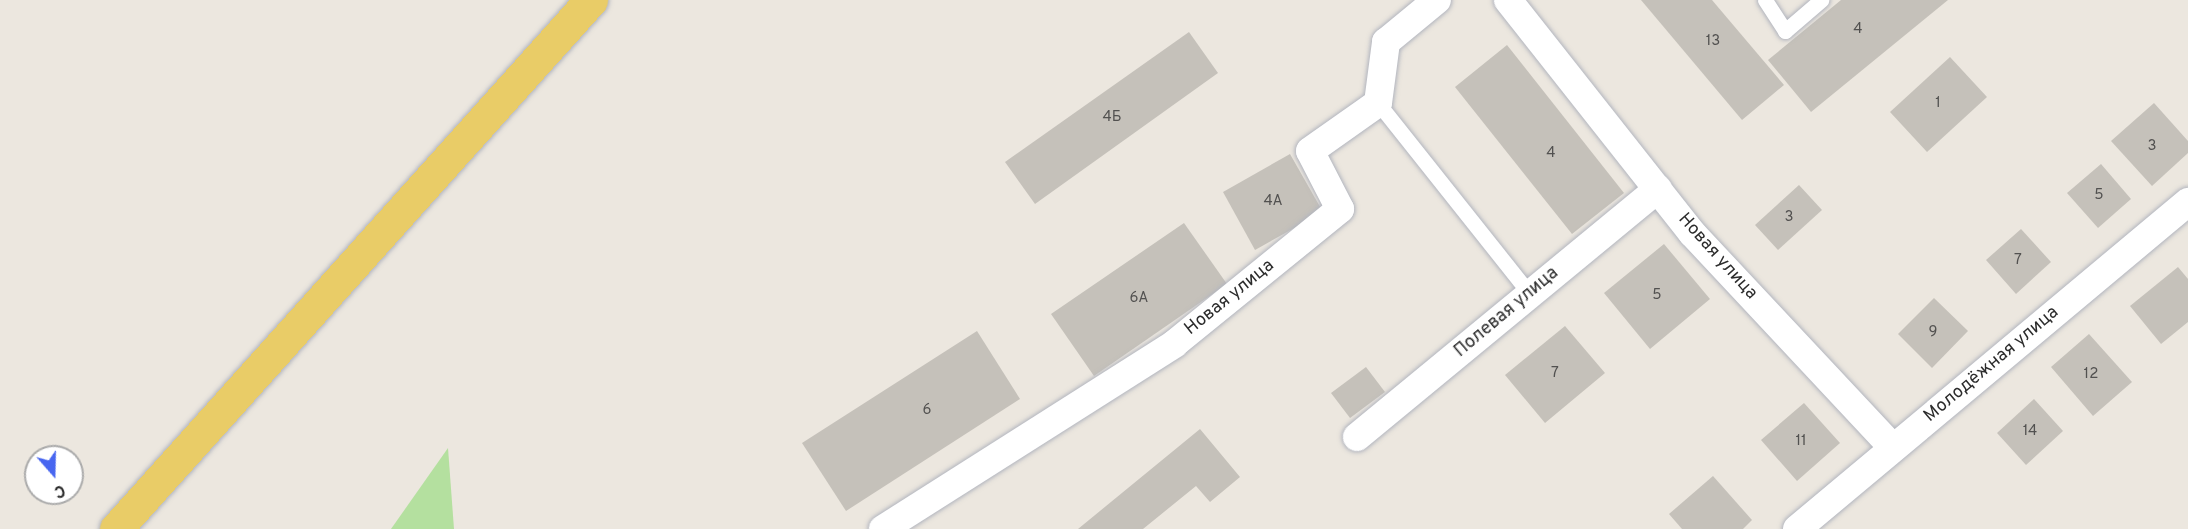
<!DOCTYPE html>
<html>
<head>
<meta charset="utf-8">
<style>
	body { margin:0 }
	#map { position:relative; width:2188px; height:529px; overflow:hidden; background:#ece7df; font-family:Overpass,sans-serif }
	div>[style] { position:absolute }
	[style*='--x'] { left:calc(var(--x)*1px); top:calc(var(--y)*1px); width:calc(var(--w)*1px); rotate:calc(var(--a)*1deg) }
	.green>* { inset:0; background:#b4e09f }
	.building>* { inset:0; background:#c5c1ba }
	.roads { filter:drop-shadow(0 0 2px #b2b5be) drop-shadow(0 0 2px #b2b5be) }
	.lane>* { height:15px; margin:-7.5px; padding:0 7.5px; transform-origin:7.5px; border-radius:7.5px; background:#fff }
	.street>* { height:28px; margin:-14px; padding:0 14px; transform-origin:14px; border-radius:14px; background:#fff }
	.primary>* { height:33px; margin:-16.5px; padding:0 16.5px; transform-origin:16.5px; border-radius:16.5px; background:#e9cc67 }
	span { translate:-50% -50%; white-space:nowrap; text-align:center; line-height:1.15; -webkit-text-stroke:5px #fff; paint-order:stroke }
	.number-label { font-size:15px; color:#525150 }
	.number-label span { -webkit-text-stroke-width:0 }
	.street-label { font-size:18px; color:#2c2c2c }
	.north { position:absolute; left:24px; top:445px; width:60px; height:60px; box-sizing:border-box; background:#fff; border:2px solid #ababab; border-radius:50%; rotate:160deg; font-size:16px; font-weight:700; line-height:24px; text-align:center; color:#2c2c2c }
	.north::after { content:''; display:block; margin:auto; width:21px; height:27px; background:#4866f0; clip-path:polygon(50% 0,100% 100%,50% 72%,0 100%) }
</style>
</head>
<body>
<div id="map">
	<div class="green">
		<div style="clip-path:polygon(448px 448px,454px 529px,391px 529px)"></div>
	</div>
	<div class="building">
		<div style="clip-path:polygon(1641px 0,1712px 0,1784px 85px,1742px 120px)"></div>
		<div style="clip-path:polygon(1841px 0,1948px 0,1811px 112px,1768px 60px)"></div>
		<div style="clip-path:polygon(1189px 32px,1218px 73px,1035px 204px,1005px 162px)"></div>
		<div style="clip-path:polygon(1507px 45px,1624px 193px,1572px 234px,1455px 87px)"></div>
		<div style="clip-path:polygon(1950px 57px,1987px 97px,1927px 152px,1890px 112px)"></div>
		<div style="clip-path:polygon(2154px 103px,2188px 141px,2188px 153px,2152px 186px,2111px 141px)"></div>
		<div style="clip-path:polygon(1290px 154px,1323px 212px,1255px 250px,1223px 192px)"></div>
		<div style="clip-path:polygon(2101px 164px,2131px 199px,2098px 228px,2067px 193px)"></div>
		<div style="clip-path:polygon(1799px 185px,1822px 210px,1778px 250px,1755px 225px)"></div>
		<div style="clip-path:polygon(1184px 223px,1227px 284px,1094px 376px,1051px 314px)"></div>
		<div style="clip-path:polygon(2021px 229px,2051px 262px,2016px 294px,1986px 260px)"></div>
		<div style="clip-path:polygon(1664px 244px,1710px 299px,1650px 349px,1604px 293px)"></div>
		<div style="clip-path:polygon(2178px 267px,2188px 279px,2188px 322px,2161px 344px,2130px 306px)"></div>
		<div style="clip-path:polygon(1934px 298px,1968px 331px,1932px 368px,1898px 334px)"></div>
		<div style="clip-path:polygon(1565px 326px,1605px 373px,1545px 423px,1505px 375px)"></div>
		<div style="clip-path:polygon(977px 331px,1020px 399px,846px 511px,802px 443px)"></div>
		<div style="clip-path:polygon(2089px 334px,2132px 382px,2093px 416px,2051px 367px)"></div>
		<div style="clip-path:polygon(1366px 367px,1385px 392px,1350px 418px,1331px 393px)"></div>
		<div style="clip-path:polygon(2034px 399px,2063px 431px,2026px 465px,1997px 433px)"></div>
		<div style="clip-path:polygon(1804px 403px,1840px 443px,1797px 481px,1761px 440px)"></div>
		<div style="clip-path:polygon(1200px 429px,1240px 477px,1210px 502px,1196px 486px,1143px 529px,1078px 529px)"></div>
		<div style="clip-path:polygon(1713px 476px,1752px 520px,1743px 529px,1682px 529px,1669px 514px)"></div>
	</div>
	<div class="roads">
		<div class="lane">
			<div style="--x:1765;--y:0;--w:37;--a:57"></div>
			<div style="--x:1785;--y:31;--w:48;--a:-40.7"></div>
			<div style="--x:1378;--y:103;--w:244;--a:51.5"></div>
		</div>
		<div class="street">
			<div style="--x:1508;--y:0;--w:297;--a:51.7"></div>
			<div style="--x:1692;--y:233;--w:294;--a:46.9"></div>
			<div style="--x:1357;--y:437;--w:390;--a:-39.5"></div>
			<div style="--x:883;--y:529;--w:345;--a:-32.4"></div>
			<div style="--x:1174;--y:344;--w:214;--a:-39.1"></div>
			<div style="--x:1340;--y:209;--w:65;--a:-117.3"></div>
			<div style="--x:1310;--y:151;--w:83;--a:-35.2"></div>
			<div style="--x:1378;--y:103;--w:62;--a:-82.5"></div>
			<div style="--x:1386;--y:42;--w:66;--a:-39.5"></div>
			<div style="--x:1797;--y:529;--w:510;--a:-39.91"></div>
		</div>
		<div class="primary">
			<div style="--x:116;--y:529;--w:711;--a:-48.08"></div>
		</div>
	</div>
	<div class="number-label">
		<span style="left:1858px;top:30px">4</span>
		<span style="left:1713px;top:42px">13</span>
		<span style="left:1938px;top:104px">1</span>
		<span style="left:1112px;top:118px">4Б</span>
		<span style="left:2152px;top:147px">3</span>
		<span style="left:1551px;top:154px">4</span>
		<span style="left:2099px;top:196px">5</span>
		<span style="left:1273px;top:202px">4А</span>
		<span style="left:1789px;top:218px">3</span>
		<span style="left:2018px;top:261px">7</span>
		<span style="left:1657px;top:296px">5</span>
		<span style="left:1139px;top:299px">6А</span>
		<span style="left:1933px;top:333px">9</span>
		<span style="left:1555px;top:374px">7</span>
		<span style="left:2091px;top:375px">12</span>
		<span style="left:927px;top:411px">6</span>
		<span style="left:2030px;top:432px">14</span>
		<span style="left:1801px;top:442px">11</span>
	</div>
	<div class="street-label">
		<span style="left:1717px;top:257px;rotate:48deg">Новая улица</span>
		<span style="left:1230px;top:298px;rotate:-39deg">Новая улица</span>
		<span style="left:1507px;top:313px;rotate:-40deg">Полевая улица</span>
		<span style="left:1992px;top:365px;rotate:-40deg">Молодёжная улица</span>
	</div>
	<div class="north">С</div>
</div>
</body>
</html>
